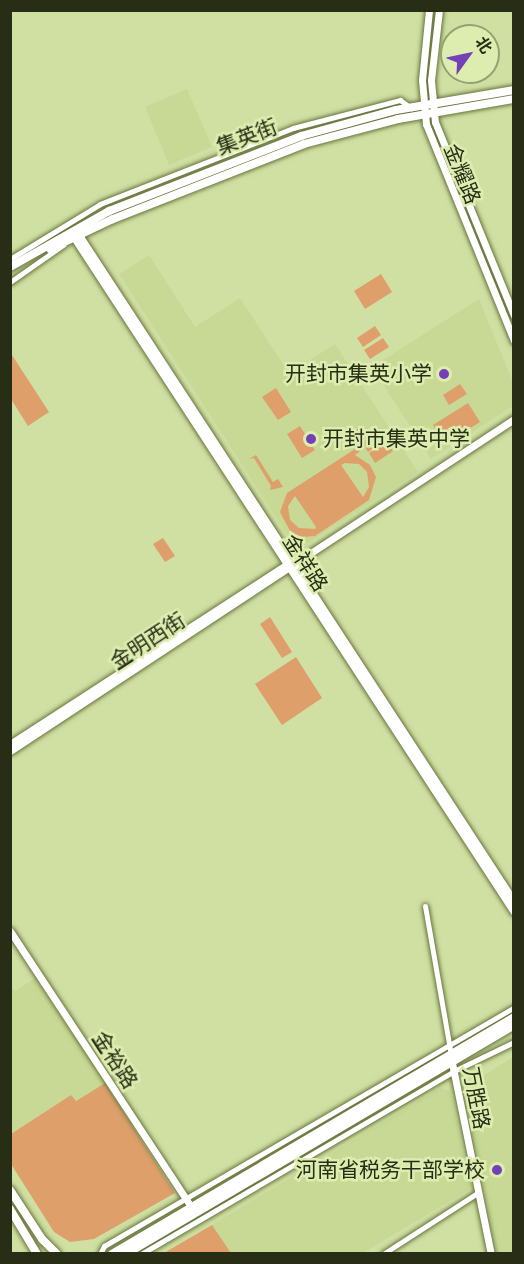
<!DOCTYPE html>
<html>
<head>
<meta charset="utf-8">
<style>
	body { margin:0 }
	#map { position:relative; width:524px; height:1264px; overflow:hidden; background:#d0e0a3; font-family:"Times New Roman","Noto Sans SC",serif }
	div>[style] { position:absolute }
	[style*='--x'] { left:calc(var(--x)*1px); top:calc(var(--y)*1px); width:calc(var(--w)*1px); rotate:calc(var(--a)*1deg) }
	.built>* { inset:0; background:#c7d994 }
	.green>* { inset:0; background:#de9f6b }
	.roads { filter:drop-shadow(0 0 2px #67753c) drop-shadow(0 0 2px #67753c) }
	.minor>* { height:5px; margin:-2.5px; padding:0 2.5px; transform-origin:2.5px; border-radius:2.5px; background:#fff }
	.tertiary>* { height:7px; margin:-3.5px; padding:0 3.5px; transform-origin:3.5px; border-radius:3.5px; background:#fff }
	.secondary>* { height:8px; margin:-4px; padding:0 4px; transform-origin:4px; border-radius:4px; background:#fff }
	.primary>* { height:8px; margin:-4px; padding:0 4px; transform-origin:4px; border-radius:4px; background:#fff }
	.dots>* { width:16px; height:16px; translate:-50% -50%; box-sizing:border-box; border:3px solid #ddedaf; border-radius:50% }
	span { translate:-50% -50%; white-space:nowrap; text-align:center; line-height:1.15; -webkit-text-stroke:5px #ddedaf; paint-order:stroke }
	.street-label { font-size:21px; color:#282e16 }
	.poi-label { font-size:21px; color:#282e16 }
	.right { translate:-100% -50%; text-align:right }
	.left { translate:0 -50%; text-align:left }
	.frame { position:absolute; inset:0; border:12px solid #282e16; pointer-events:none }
	.north { position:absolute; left:440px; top:24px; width:60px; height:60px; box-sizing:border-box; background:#ddedaf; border:2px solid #95a172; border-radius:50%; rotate:57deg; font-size:16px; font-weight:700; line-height:24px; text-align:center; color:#282e16 }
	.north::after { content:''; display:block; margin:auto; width:21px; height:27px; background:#7440b7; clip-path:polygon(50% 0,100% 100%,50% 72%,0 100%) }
</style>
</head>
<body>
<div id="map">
	<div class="built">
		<div style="clip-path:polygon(187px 89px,212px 147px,169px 165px,145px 107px)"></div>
		<div style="clip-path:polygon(149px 255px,195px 327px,240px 298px,289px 373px,335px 344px,418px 472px,305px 545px,292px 542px,119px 274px)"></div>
		<div style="clip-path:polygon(479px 299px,513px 382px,513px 406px,431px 459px,372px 367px)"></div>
		<div style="clip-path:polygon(35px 978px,105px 1083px,75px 1101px,71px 1095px,11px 1134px,10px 985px,15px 991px)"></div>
		<div style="clip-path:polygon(513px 1057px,513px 1253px,497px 1253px,465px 1087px)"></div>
		<div style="clip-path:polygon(440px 1088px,451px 1091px,470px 1184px,468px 1190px,363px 1253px,231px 1253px,212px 1225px)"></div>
	</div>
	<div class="green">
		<div style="clip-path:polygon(381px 274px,392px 292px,365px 309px,354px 291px)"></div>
		<div style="clip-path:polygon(375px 326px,381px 335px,363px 347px,357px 338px)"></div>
		<div style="clip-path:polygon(383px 338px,389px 347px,370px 359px,364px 350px)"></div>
		<div style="clip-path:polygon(12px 355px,49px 412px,28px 426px,11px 399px)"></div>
		<div style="clip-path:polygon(460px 384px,467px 394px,449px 405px,443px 395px)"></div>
		<div style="clip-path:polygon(276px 388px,291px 412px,278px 420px,262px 397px)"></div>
		<div style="clip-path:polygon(468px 403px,480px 422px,445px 444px,433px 425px)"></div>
		<div style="clip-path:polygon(300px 426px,315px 450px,302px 458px,287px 434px)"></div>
		<div style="clip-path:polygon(360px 427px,367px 437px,349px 449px,342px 439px)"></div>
		<div style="clip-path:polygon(380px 431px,386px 440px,368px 452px,362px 442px)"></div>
		<div style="clip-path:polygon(387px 442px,393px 451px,375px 463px,369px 453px)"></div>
		<div style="clip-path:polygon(evenodd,358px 447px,360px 451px,355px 455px,370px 465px,376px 477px,369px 500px,315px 536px,302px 537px,290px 531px,280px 512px,287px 493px,358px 447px,345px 463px,359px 464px,367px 472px,369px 487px,363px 497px,341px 465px,345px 463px,358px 447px,295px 496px,316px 527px,315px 529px,299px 528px,290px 520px,288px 506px,295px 496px)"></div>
		<div style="clip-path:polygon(256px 455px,273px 482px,278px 479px,283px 487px,270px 490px,271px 486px,254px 458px,249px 459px)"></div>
		<div style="clip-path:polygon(163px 538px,175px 556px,165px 562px,153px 544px)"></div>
		<div style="clip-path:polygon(270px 617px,292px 652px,282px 658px,260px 624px)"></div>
		<div style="clip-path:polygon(296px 657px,322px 698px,282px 725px,255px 684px)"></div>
		<div style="clip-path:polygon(105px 1083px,175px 1193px,94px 1239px,70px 1242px,54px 1232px,11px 1164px,11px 1134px,71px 1095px,76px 1101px)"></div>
		<div style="clip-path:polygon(212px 1225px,231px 1253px,164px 1253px)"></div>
	</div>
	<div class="roads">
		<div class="minor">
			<div style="--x:10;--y:259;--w:105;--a:-31.4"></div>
			<div style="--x:100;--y:204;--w:207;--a:-21.5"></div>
			<div style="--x:293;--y:128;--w:111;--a:-14.7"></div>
			<div style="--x:400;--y:100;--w:14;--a:36"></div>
			<div style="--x:10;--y:282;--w:65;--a:-34.9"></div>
			<div style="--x:425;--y:906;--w:151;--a:80.1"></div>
			<div style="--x:100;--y:1254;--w:9;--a:-63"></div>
			<div style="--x:104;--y:1246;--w:475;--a:-30.2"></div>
			<div style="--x:141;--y:1254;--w:363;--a:-30.3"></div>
			<div style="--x:454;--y:1071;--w:67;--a:-25.8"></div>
			<div style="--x:383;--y:1254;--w:114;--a:-32.9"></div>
		</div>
		<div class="tertiary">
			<div style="--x:429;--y:10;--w:70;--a:95.7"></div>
			<div style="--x:422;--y:80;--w:44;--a:84.8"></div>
			<div style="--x:426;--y:124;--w:234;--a:67.9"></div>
			<div style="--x:439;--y:10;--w:70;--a:96.5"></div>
			<div style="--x:431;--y:80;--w:42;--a:84.6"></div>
			<div style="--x:435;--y:122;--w:209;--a:67.8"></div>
			<div style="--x:77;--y:232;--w:799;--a:56.85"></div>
			<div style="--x:71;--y:233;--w:811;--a:56.88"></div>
			<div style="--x:10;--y:744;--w:333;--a:-33"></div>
			<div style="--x:10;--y:751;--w:604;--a:-33.37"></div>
			<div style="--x:10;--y:931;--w:330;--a:56.7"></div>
			<div style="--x:451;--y:1058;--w:200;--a:78.5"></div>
		</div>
		<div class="secondary">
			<div style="--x:50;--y:249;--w:70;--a:-25.5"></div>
			<div style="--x:113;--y:219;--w:205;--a:-21.4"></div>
			<div style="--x:304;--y:144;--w:97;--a:-14.9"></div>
			<div style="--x:398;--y:119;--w:118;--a:-9.8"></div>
			<div style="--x:10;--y:267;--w:114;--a:-29.5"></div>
			<div style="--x:109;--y:211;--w:206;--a:-21.3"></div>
			<div style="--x:301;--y:136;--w:98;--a:-15.3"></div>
			<div style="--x:396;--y:110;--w:120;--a:-9.6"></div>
		</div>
		<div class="primary">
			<div style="--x:10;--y:1190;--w:59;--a:56.9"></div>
			<div style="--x:42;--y:1239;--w:21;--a:45"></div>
			<div style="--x:10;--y:1209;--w:52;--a:59"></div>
			<div style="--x:112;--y:1254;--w:467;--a:-30.5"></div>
			<div style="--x:126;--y:1254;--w:451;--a:-30.5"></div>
		</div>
	</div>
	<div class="dots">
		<div style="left:444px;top:374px;background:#7440b7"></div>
		<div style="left:311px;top:439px;background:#7440b7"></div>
		<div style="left:497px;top:1170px;background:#7440b7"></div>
	</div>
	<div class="street-label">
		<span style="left:247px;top:137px;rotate:-21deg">集英街</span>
		<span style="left:462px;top:174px;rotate:68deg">金耀路</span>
		<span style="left:305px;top:563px;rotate:57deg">金祥路</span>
		<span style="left:148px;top:641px;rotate:-33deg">金明西街</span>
		<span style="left:115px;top:1060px;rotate:57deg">金裕路</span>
		<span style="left:476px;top:1098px;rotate:79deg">万胜路</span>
	</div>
	<div class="poi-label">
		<span class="right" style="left:432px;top:374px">开封市集英小学</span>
		<span class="left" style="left:323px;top:439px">开封市集英中学</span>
		<span class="right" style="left:485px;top:1170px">河南省税务干部学校</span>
	</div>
	<div class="frame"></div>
	<div class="north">北</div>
</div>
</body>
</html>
